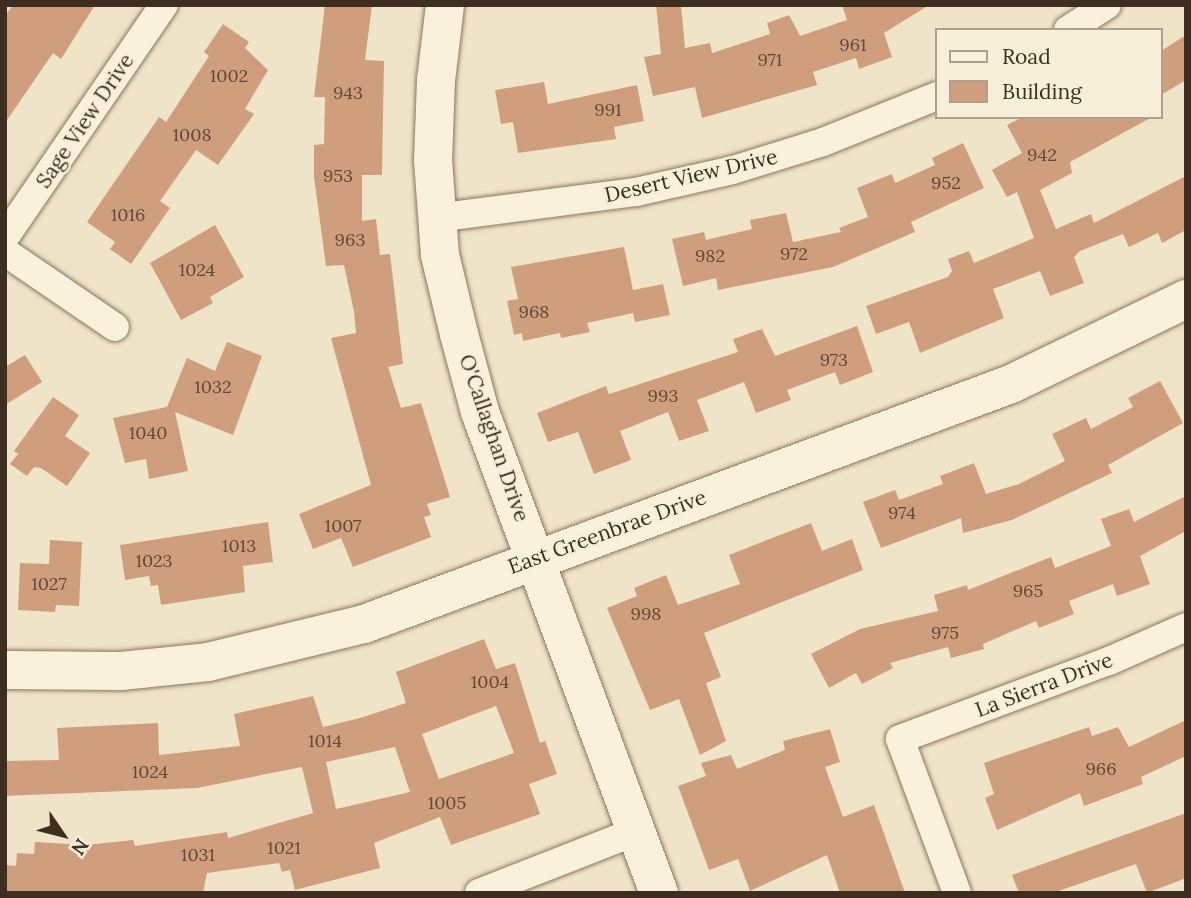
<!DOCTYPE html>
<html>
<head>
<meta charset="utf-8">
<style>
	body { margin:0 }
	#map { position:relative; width:1191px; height:898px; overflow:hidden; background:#f0e4c8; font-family:Lora,serif }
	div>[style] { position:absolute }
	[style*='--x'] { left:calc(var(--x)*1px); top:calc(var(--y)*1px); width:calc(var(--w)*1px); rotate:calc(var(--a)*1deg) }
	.building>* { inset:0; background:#cf9f7d }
	.roads { filter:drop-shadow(0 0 2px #8d765c) drop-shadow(0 0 2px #8d765c) }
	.street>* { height:28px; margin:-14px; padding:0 14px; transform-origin:14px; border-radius:14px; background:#faf1dc }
	.secondary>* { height:38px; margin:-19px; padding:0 19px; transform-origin:19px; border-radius:19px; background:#faf1dc }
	span { translate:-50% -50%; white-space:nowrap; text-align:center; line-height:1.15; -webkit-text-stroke:5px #f7eed8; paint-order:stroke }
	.number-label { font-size:18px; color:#624a37 }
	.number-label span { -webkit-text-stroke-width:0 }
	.street-label { font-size:21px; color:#3d2e20 }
	.frame { position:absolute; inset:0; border:7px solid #3d2e20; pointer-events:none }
	.legend { position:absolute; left:935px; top:28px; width:228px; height:91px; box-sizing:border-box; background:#f7eed8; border:2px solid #ada18e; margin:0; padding:9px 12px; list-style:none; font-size:21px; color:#3d2e20 }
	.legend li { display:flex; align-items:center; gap:14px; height:35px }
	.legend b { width:35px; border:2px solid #ada18e }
	.north { position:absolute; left:28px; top:800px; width:70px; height:70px; -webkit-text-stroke:5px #f7eed8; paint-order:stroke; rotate:125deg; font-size:19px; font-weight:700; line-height:28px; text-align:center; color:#3d2e20 }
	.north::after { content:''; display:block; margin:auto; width:24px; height:32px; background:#3d2e20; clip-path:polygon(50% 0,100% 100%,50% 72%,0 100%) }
</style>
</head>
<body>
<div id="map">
	<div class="building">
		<div style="clip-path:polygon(13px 5px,95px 5px,61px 59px,53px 53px,5px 123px,5px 16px)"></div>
		<div style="clip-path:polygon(325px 5px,372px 5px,365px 60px,384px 61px,382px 175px,362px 175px,362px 221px,376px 219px,380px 255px,390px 254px,403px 364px,388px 367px,401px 408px,421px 403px,450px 497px,427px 504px,431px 515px,424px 517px,431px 537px,353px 567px,341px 538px,313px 549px,299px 514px,371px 485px,331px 338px,356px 333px,354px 312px,344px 265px,326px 266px,314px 177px,314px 145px,324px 144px,325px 97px,314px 97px)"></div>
		<div style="clip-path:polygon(656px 5px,681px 5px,685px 48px,710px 43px,712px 53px,770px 34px,767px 23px,789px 15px,800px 36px,847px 20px,842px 5px,929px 5px,884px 33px,892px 57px,859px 69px,856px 58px,813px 72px,817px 85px,702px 118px,695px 87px,653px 96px,644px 57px,661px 54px)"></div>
		<div style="clip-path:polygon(223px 24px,249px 42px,245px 48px,268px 70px,245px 109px,254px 114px,218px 165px,196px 150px,160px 201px,170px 208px,131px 264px,110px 249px,115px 242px,87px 222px,159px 117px,166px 122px,209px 56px,204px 52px)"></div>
		<div style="clip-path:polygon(1186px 35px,1186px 80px,1161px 95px,1161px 51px)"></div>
		<div style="clip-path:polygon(544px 82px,548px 104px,637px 85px,644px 121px,614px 127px,616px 139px,518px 153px,513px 122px,501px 124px,495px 90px)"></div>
		<div style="clip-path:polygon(1022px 117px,1152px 117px,1070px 162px,1072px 173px,1040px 190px,1056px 229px,1091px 214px,1094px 223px,1186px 176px,1186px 230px,1162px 243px,1158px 233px,1129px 247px,1123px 234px,1080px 251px,1074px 257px,1084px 283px,1050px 296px,1040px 271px,993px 289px,1004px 318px,920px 353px,909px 322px,876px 334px,866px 306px,948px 277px,952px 271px,948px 259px,969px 251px,974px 263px,1034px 238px,1017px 192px,1007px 197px,992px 170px,1022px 153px,1007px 125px)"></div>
		<div style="clip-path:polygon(963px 143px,984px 188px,911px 222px,915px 232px,833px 267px,718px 290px,716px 278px,683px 286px,672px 239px,704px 232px,706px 240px,752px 229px,750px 220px,786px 213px,793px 242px,841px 232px,839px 228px,868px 217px,857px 188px,892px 174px,895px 183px,935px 165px,932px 158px)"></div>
		<div style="clip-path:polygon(215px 225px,244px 277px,210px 297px,213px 303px,181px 320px,150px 263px)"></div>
		<div style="clip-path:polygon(624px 247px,633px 290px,663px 284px,670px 315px,635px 322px,633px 313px,587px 323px,590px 332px,561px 338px,560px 333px,523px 341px,522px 333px,514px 335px,507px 301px,518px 299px,511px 267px)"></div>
		<div style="clip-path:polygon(857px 326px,873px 372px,840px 385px,835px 372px,787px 390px,791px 400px,756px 413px,744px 382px,697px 400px,709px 431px,679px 441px,668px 412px,620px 431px,631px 460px,594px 474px,578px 432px,548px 442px,537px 413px,606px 386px,609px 394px,738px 352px,733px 339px,762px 329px,775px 356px)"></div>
		<div style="clip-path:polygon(227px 342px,262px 356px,233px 435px,175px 412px,188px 471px,149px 479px,146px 459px,125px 463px,113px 418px,167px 407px,187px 358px,215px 371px)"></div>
		<div style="clip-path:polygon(25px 355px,42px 382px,5px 405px,5px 367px)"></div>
		<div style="clip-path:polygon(1160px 381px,1183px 423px,1108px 465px,1112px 473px,1012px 520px,963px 533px,961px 518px,881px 548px,863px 502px,895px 490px,899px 500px,943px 484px,940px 476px,974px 463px,986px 494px,1019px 484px,1065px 461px,1052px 434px,1086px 418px,1091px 429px,1133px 407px,1128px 398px)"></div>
		<div style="clip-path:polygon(53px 397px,79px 415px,65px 436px,90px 453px,67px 486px,41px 468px,34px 467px,27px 476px,10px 464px,18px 454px,14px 451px)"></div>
		<div style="clip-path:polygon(1186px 496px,1186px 531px,1140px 556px,1150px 584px,1117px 596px,1113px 584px,1069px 601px,1074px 614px,1039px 628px,1036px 621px,983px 644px,984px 649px,951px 658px,948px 647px,890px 663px,893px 668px,862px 684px,856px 673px,829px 688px,811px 654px,860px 629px,938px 611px,934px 595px,967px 585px,968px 590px,1051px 557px,1055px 568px,1111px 546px,1101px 519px,1129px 509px,1134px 522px)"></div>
		<div style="clip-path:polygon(268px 522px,273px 562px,243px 566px,245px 592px,161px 605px,158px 585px,151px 586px,149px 576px,125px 580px,120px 545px)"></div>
		<div style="clip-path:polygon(811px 523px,822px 551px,852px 539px,863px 570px,704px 633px,721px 677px,706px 683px,726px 741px,700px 755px,679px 699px,650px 710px,607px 608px,637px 596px,634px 588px,666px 575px,678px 605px,740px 584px,729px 555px)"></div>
		<div style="clip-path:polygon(50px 540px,82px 542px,79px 606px,56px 605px,55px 612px,18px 610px,20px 563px,49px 564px)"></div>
		<div style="clip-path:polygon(evenodd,484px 639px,496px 669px,515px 663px,540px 743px,545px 741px,557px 774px,529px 784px,540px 814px,451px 845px,440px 817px,374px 843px,380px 868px,295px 890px,290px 870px,282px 872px,279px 863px,207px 873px,203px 893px,5px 893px,5px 865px,16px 866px,17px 853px,34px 854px,35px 842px,86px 845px,133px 840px,135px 846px,227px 832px,228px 838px,313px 813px,302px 767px,197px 788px,5px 796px,5px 761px,59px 760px,57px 728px,158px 723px,159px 755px,240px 746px,234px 714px,313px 696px,323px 727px,360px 718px,406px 703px,396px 672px,484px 639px,496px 706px,514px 753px,439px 779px,422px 734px,496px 706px,484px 639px,395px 747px,410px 792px,336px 809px,326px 762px,395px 747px)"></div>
		<div style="clip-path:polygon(1186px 720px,1186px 756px,1141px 777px,1143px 784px,1084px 806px,1080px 793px,997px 830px,985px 798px,994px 794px,984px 763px,1089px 727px,1092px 736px,1118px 727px,1129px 747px)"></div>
		<div style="clip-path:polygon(830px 729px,840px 762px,825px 767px,843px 817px,874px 805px,905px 893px,840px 893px,827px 855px,750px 891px,738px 859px,709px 870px,678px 786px,706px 776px,701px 763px,731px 755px,737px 769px,785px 750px,783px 741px)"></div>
		<div style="clip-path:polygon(1186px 813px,1186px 878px,1147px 893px,1136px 864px,1053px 893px,1019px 893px,1012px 875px)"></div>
	</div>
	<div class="roads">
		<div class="street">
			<div style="--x:1068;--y:30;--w:46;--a:-32.7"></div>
			<div style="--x:436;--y:218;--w:202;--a:-7.4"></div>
			<div style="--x:636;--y:192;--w:99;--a:-12.8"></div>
			<div style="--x:733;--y:170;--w:94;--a:-17.3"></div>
			<div style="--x:823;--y:142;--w:123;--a:-22"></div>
			<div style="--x:5;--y:237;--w:281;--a:-55.6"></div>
			<div style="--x:5;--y:252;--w:133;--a:34.3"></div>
			<div style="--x:479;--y:893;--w:170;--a:-21.4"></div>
			<div style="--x:957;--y:893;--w:164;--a:-110.3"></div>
			<div style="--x:900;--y:739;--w:223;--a:-20.5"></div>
			<div style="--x:1109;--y:661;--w:84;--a:-23.8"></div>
		</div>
		<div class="secondary">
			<div style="--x:445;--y:5;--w:76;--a:96.8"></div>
			<div style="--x:436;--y:80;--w:80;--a:92.1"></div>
			<div style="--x:433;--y:160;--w:95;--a:85.8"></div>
			<div style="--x:440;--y:255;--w:81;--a:76.5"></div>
			<div style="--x:459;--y:334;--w:81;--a:74.9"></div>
			<div style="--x:480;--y:412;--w:513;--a:69.59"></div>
			<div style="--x:5;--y:670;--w:116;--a:0.5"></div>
			<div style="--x:121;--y:671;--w:87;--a:-5.9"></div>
			<div style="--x:208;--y:662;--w:161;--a:-13.7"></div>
			<div style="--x:364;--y:624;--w:690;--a:-20.35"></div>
			<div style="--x:1011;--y:384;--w:195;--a:-25.9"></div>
		</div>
	</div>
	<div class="number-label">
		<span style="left:853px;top:45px">961</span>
		<span style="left:770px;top:60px">971</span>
		<span style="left:229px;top:76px">1002</span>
		<span style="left:348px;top:93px">943</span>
		<span style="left:608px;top:110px">991</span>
		<span style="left:192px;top:135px">1008</span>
		<span style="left:1042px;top:155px">942</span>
		<span style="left:338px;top:176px">953</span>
		<span style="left:946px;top:183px">952</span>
		<span style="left:128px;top:215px">1016</span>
		<span style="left:350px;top:240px">963</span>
		<span style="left:794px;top:254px">972</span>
		<span style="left:710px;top:256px">982</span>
		<span style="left:197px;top:270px">1024</span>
		<span style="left:534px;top:312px">968</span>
		<span style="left:834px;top:360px">973</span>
		<span style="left:213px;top:387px">1032</span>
		<span style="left:663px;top:396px">993</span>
		<span style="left:148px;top:433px">1040</span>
		<span style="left:902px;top:513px">974</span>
		<span style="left:343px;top:526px">1007</span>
		<span style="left:239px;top:546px">1013</span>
		<span style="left:154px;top:561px">1023</span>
		<span style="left:49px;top:584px">1027</span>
		<span style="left:1028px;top:591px">965</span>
		<span style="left:646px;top:614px">998</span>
		<span style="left:945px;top:633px">975</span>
		<span style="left:490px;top:682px">1004</span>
		<span style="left:325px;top:741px">1014</span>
		<span style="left:1101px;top:769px">966</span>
		<span style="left:150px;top:772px">1024</span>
		<span style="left:447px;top:803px">1005</span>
		<span style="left:284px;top:848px">1021</span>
		<span style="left:198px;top:855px">1031</span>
	</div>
	<div class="street-label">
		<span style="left:85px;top:121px;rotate:-56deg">Sage View Drive</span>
		<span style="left:691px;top:176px;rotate:-13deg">Desert View Drive</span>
		<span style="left:494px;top:438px;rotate:71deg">O'Callaghan Drive</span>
		<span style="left:607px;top:532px;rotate:-20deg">East Greenbrae Drive</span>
		<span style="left:1044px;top:685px;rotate:-21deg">La Sierra Drive</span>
	</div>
	<div class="frame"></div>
	<ul class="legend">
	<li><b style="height:9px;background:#faf1dc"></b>Road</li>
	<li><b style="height:19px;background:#cf9f7d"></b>Building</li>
	</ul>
	<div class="north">N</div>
</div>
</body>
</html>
